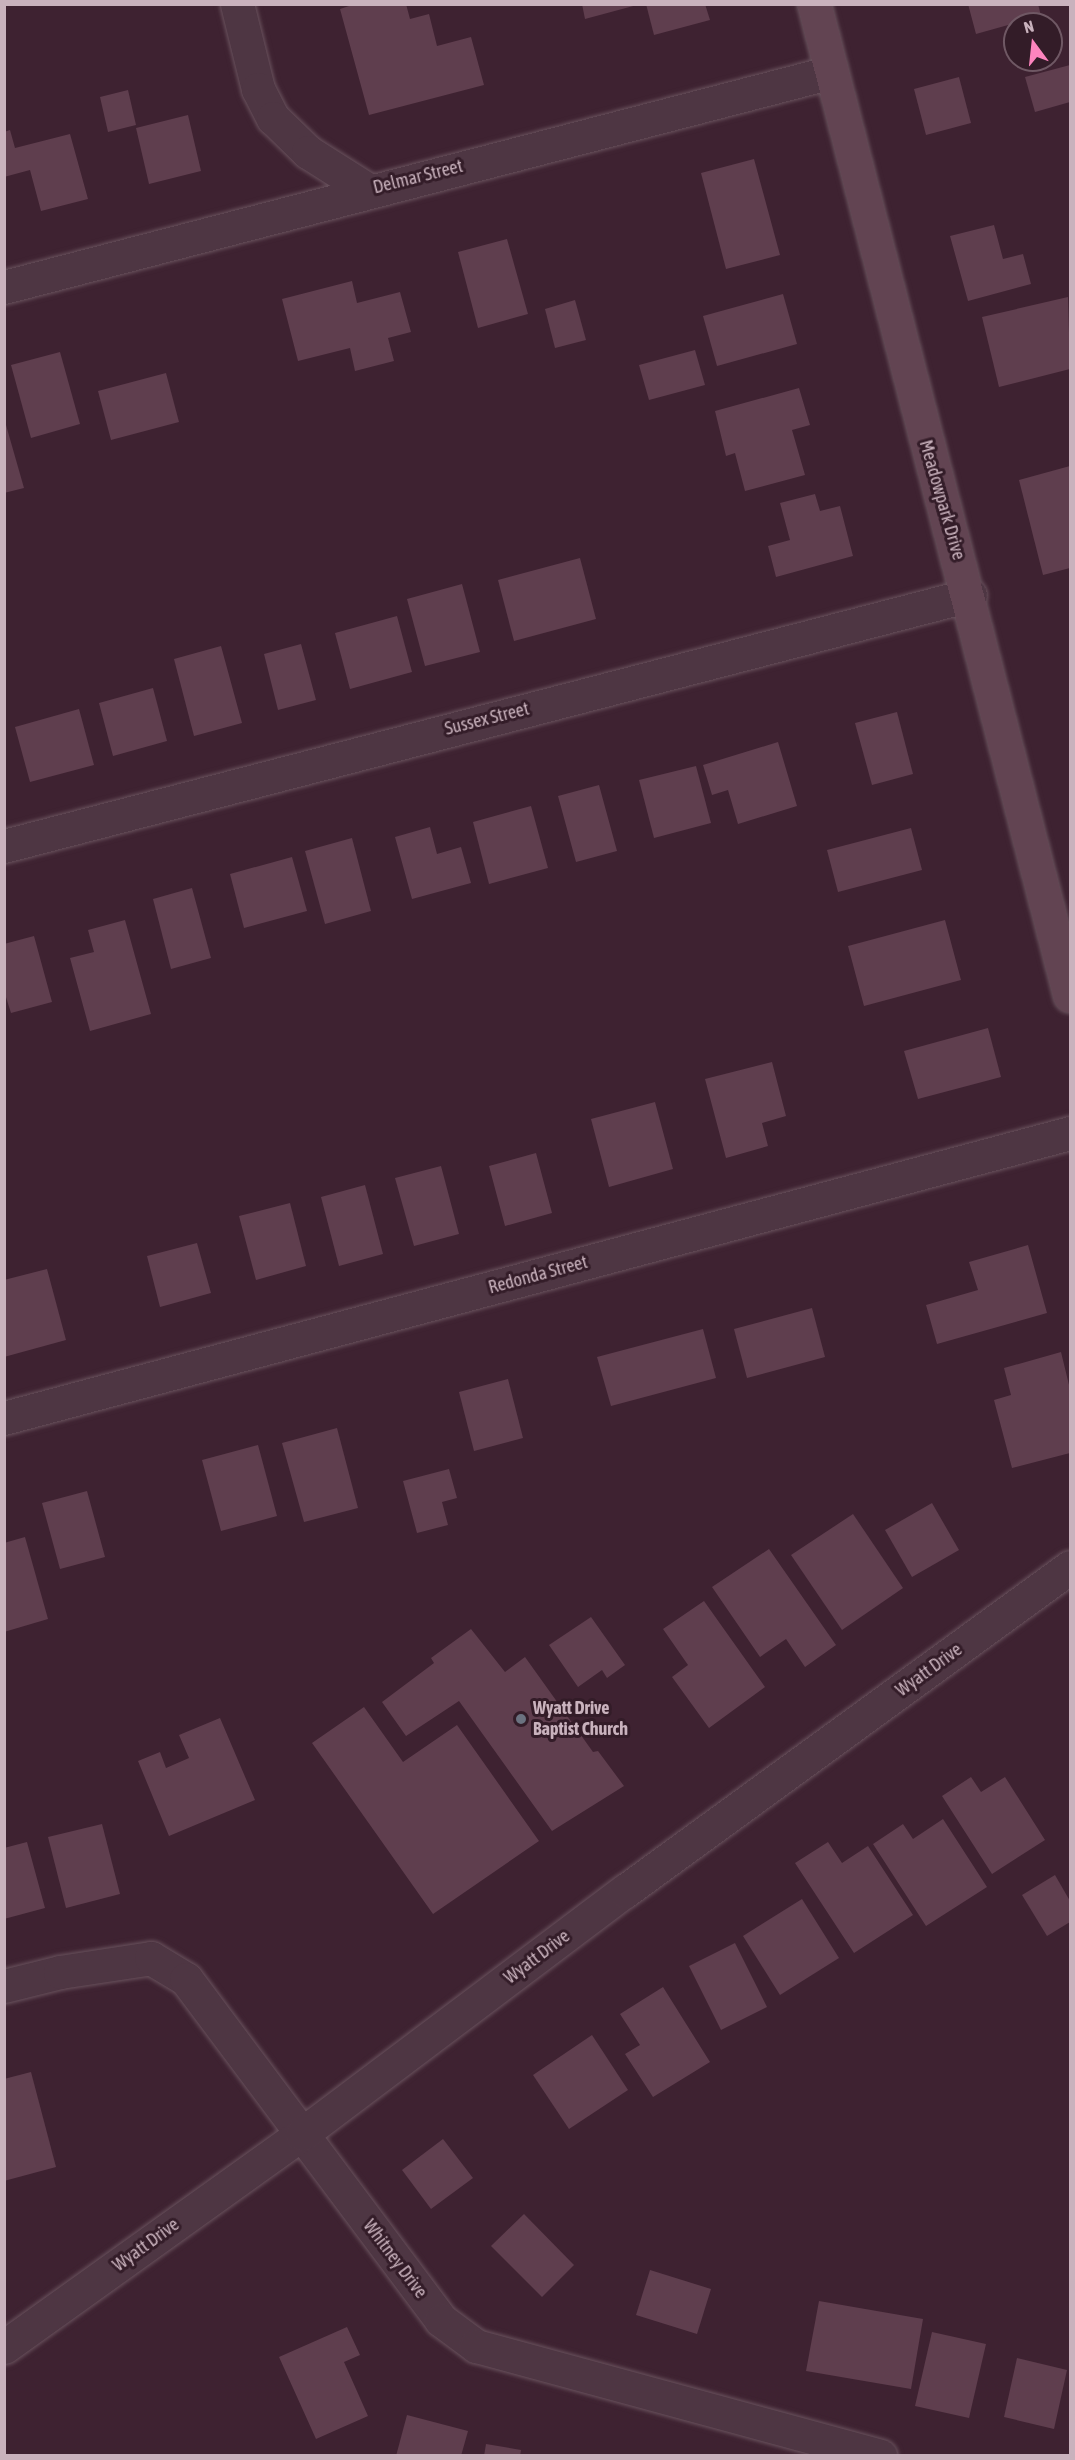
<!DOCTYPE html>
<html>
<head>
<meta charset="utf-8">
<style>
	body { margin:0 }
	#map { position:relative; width:1075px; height:2460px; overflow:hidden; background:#3e2231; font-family:"Asap Condensed",sans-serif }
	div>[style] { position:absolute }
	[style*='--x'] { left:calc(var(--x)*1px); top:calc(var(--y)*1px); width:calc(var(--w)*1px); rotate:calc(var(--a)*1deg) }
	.building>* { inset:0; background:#5f3e4e }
	.roads { filter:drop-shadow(0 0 2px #69525d) drop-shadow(0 0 2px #69525d) }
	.street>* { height:33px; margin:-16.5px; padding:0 16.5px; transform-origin:16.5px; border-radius:16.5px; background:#4e3643 }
	.secondary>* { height:33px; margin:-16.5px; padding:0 16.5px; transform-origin:16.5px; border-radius:16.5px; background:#624452 }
	.dots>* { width:16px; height:16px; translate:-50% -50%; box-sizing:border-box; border:3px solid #331c28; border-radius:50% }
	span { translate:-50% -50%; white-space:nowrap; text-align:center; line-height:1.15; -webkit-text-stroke:6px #331c28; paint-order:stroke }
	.street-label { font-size:18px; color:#c9b2bd }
	.poi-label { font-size:18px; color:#c9b2bd; font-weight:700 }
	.left { translate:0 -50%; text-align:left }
	.frame { position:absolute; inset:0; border:6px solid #c9b2bd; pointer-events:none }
	.north { position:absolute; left:1003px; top:12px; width:60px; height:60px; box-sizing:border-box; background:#331c28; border:2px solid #6f5864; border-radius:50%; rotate:345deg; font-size:16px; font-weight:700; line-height:24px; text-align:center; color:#c9b2bd }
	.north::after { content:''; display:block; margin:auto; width:21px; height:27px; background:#fd84be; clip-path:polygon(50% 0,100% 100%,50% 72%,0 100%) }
</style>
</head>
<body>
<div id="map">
	<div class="building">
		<div style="clip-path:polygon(355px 4px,406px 4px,410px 19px,429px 14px,437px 46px,471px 37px,484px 85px,369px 115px,340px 9px)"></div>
		<div style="clip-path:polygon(582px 4px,637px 4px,637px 5px,585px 19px)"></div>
		<div style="clip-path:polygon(646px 4px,705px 4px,710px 20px,654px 35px)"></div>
		<div style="clip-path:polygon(968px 4px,1038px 4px,1041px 16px,976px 34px)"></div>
		<div style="clip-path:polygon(1070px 65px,1070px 102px,1035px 112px,1025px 77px)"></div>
		<div style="clip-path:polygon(959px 77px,971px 123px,926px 135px,914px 89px)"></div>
		<div style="clip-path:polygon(128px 90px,136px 125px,108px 132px,100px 97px)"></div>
		<div style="clip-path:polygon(188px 115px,201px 171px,149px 184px,136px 128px)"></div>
		<div style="clip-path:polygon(10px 130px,15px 148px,70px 134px,88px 199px,41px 211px,30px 170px,4px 177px,4px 132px)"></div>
		<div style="clip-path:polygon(754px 159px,780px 255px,726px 269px,701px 173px)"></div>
		<div style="clip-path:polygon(994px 225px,1003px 259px,1023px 254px,1031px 284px,968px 301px,950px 236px)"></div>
		<div style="clip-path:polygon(507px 239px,528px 314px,478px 328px,458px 252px)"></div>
		<div style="clip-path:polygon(352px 281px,357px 303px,400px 292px,411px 332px,388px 338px,394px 361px,355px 371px,350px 348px,298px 361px,282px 299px)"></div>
		<div style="clip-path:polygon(783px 294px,797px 344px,717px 366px,703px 316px)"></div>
		<div style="clip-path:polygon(1068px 297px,1070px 369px,999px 387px,982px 317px)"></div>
		<div style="clip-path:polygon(575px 300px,586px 340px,555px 348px,545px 309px)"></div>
		<div style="clip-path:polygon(695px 350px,705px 385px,649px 400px,639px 365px)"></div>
		<div style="clip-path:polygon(60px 352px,80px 424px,31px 438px,11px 365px)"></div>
		<div style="clip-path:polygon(166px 373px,179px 422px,111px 440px,98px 391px)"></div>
		<div style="clip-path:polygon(799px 388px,810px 425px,792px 430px,805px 475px,745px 491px,735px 453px,726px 456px,715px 411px)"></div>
		<div style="clip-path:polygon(4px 418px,24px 488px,4px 493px)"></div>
		<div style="clip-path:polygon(1070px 466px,1070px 568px,1043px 575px,1019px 480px)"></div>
		<div style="clip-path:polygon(815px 494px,820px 511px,840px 506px,853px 556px,776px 577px,768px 546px,790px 540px,780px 503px)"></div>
		<div style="clip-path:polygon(580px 558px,596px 619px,514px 641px,498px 580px)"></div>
		<div style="clip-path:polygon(462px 584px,480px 652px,425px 666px,407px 599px)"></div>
		<div style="clip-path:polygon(397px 616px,412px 672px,350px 689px,335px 633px)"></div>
		<div style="clip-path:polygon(301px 644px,316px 700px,278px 710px,264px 654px)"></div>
		<div style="clip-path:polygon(221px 646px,242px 723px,194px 736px,174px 659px)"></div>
		<div style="clip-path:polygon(153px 688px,167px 741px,113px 756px,99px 703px)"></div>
		<div style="clip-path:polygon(79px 709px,94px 765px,30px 782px,15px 727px)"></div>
		<div style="clip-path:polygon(897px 712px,913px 774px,872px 785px,855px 723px)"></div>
		<div style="clip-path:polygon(778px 742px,797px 806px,738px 824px,728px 790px,712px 795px,703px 765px)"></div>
		<div style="clip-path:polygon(696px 766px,711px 823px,654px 838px,639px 780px)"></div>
		<div style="clip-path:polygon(599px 785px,617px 851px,576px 862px,558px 796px)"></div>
		<div style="clip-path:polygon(531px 806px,548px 868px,489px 884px,473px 822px)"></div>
		<div style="clip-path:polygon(430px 827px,437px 854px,461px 847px,471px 883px,412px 899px,395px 837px)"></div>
		<div style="clip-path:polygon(911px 828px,922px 870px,838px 892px,827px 850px)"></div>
		<div style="clip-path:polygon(352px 838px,371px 911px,325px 924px,305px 851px)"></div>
		<div style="clip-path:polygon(292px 857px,307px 911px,244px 928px,230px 874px)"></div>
		<div style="clip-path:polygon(192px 888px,211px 958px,171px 969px,153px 899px)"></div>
		<div style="clip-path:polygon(125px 920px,151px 1014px,90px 1031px,70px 958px,94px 952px,88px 930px)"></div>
		<div style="clip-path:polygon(945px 920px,961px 980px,864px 1006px,848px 946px)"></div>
		<div style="clip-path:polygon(34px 936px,52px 1002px,11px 1013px,4px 991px,4px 944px)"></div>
		<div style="clip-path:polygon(988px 1028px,1001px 1077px,918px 1099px,904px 1051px)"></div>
		<div style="clip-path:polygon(772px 1062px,786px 1116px,762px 1123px,768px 1146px,726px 1158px,705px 1079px)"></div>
		<div style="clip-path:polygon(655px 1102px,673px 1169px,609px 1187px,591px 1119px)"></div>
		<div style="clip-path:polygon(536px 1153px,552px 1213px,505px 1226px,489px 1166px)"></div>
		<div style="clip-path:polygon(441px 1166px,459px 1234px,414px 1246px,395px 1178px)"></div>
		<div style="clip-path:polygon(365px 1185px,383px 1254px,339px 1266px,321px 1197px)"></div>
		<div style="clip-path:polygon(290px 1203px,306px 1266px,256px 1280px,239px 1216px)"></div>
		<div style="clip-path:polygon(197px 1243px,211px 1293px,160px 1307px,147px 1256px)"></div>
		<div style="clip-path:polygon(1028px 1245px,1047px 1313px,937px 1344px,926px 1305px,978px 1290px,969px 1262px)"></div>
		<div style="clip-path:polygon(47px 1269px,66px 1340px,4px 1357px,4px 1280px)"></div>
		<div style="clip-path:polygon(812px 1308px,825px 1357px,747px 1378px,734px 1329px)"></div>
		<div style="clip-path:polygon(703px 1329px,716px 1378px,611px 1406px,597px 1357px)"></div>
		<div style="clip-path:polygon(1061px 1352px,1070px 1389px,1070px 1453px,1012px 1468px,994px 1400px,1011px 1395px,1004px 1368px)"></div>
		<div style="clip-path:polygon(508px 1379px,523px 1438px,474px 1451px,459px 1392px)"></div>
		<div style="clip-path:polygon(337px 1428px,358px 1508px,304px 1522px,282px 1443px)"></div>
		<div style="clip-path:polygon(258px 1445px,277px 1516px,221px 1531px,202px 1460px)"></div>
		<div style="clip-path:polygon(449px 1469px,457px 1498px,442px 1502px,448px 1525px,417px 1533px,403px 1481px)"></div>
		<div style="clip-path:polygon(87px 1491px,105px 1557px,60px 1569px,42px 1503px)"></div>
		<div style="clip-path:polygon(932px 1503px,959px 1550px,912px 1577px,885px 1530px)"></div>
		<div style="clip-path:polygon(853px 1514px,903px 1588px,842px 1630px,791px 1555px)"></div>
		<div style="clip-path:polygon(25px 1537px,48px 1619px,4px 1632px,4px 1543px)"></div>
		<div style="clip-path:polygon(769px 1549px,836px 1645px,805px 1667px,786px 1639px,760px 1657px,712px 1587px)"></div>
		<div style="clip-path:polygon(704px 1601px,765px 1687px,709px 1728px,672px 1677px,688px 1665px,663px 1629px)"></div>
		<div style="clip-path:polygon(591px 1617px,625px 1665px,607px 1678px,602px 1670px,578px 1687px,549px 1645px)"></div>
		<div style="clip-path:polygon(471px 1629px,505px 1672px,525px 1657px,593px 1752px,598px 1751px,624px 1786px,552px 1831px,459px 1701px,406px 1736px,382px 1702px,434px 1663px,431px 1658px)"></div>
		<div style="clip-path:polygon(364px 1707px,403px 1762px,457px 1725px,539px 1841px,433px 1914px,312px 1743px)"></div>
		<div style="clip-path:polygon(220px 1718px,255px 1800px,169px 1836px,138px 1761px,160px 1752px,166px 1768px,189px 1758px,179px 1735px)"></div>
		<div style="clip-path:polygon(971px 1777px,981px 1792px,1005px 1777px,1045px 1840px,992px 1874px,942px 1796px)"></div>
		<div style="clip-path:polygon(943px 1819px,987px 1887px,926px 1926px,873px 1844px,903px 1824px,913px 1839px)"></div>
		<div style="clip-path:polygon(102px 1824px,120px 1894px,66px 1908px,48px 1837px)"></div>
		<div style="clip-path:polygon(27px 1842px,45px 1908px,4px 1919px,4px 1848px)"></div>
		<div style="clip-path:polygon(828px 1842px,842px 1863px,868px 1846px,913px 1915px,854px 1953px,795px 1863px)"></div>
		<div style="clip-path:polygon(1055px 1875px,1070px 1901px,1070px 1922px,1047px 1936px,1022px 1895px)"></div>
		<div style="clip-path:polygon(802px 1899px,839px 1958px,780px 1995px,743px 1936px)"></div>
		<div style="clip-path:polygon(735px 1943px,767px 2007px,721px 2030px,689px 1966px)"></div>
		<div style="clip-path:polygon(663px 1987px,710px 2062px,653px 2097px,625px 2054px,640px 2045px,620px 2014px)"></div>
		<div style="clip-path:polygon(592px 2035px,628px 2090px,569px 2129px,533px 2075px)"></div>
		<div style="clip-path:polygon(31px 2072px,56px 2167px,4px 2181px,4px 2079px)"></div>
		<div style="clip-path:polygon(443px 2139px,473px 2178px,431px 2209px,402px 2170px)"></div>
		<div style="clip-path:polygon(524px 2214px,574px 2265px,542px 2297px,491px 2246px)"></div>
		<div style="clip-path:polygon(650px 2270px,711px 2289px,697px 2334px,636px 2315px)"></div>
		<div style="clip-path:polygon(819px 2301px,923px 2319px,911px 2389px,806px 2371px)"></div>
		<div style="clip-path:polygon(347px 2327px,360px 2355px,344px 2362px,368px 2416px,316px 2439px,279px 2357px)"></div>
		<div style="clip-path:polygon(932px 2332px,986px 2344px,969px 2418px,915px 2406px)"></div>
		<div style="clip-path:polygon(1017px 2358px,1067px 2370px,1054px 2429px,1004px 2417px)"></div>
		<div style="clip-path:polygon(407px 2415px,468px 2431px,461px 2456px,396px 2456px)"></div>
		<div style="clip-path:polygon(486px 2444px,521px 2450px,520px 2456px,484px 2456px)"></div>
	</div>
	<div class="roads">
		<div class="street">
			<div style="--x:237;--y:4;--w:88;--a:76.1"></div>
			<div style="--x:258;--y:89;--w:33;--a:63"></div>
			<div style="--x:273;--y:118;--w:49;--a:44.2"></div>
			<div style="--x:308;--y:152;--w:71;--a:32.3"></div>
			<div style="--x:4;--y:287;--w:855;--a:-14.56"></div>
			<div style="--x:4;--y:846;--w:998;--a:-14.57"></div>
			<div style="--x:4;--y:1418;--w:1103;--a:-14.97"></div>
			<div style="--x:4;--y:1986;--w:58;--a:-14"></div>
			<div style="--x:60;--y:1972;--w:92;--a:-8.7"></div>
			<div style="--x:151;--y:1958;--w:41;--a:31"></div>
			<div style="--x:186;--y:1979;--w:426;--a:53.2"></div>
			<div style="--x:441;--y:2320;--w:44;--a:36.6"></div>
			<div style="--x:476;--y:2346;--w:419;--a:15.2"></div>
			<div style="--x:4;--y:2347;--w:366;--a:-35.6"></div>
			<div style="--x:302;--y:2134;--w:404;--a:-37"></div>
			<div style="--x:625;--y:1891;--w:550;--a:-36.06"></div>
		</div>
		<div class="secondary">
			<div style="--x:814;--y:4;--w:1024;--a:75.53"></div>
		</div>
	</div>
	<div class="dots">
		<div style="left:521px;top:1719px;background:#6b7280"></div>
	</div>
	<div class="street-label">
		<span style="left:418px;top:177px;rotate:-14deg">Delmar Street</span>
		<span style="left:942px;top:500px;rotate:74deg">Meadowpark Drive</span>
		<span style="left:487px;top:719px;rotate:-14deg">Sussex Street</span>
		<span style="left:538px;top:1275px;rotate:-15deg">Redonda Street</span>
		<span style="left:929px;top:1670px;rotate:-36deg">Wyatt Drive</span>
		<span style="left:537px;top:1957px;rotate:-37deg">Wyatt Drive</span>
		<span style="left:146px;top:2245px;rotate:-36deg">Wyatt Drive</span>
		<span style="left:395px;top:2259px;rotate:53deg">Whitney Drive</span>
	</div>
	<div class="poi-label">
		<span class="left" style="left:533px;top:1719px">Wyatt Drive<br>Baptist Church</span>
	</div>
	<div class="frame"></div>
	<div class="north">N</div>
</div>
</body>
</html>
